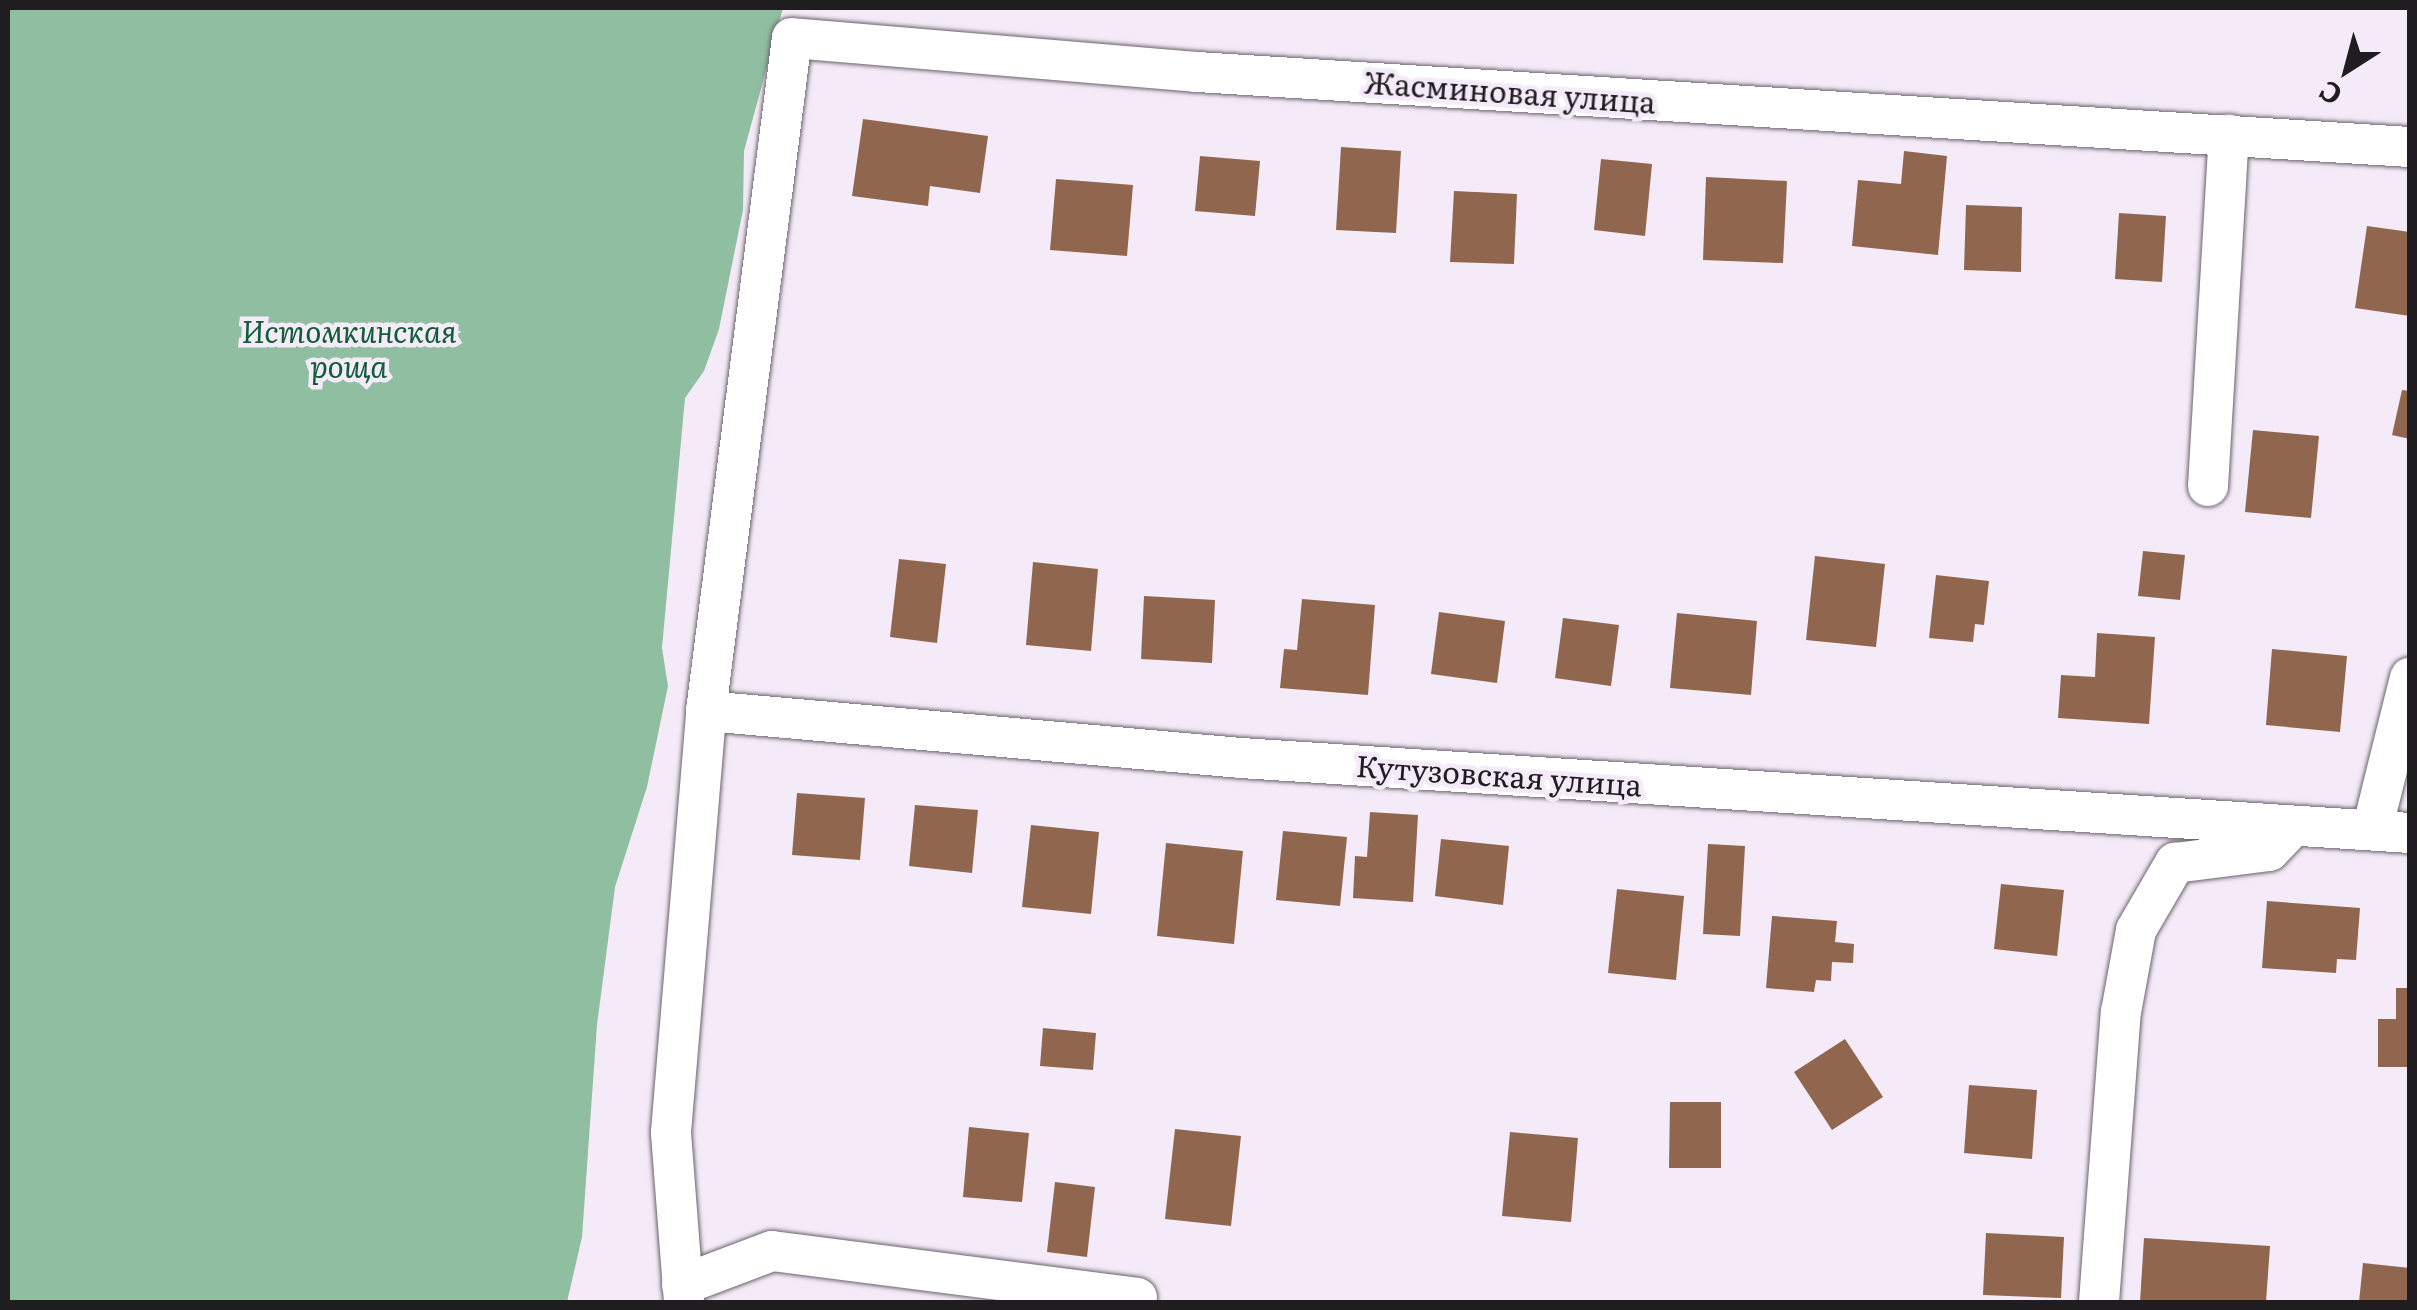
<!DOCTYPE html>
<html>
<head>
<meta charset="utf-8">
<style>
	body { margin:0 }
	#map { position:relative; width:2417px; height:1310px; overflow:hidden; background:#f5ebf8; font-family:Literata,serif }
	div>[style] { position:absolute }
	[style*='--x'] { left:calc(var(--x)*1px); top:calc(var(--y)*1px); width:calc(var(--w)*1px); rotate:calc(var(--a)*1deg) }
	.forest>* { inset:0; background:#90bea1 }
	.building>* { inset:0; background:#90664f }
	.roads { filter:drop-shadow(0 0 2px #6b636d) drop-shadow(0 0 2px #6b636d) }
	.minor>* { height:40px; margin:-20px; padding:0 20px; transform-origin:20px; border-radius:20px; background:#fff }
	span { translate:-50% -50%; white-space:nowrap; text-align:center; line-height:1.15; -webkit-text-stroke:9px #f5ebf8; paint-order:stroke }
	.street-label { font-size:30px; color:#201d21 }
	.park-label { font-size:30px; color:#105e39; font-style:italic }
	.frame { position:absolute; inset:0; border:10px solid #201d21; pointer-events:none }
	.north { position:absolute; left:2297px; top:20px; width:100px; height:100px; -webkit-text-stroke:8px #f5ebf8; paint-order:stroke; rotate:216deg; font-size:28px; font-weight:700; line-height:40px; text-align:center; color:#201d21 }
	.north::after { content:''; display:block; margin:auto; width:35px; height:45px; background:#201d21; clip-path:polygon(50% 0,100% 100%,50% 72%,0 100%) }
</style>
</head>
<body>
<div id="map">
	<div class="forest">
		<div style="clip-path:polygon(8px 8px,783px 8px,744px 151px,743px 210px,719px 329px,704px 371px,685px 398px,662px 648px,668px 686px,647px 787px,615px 887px,597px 1025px,582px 1237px,567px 1302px,8px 1302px)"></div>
	</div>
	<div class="building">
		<div style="clip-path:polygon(863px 119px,988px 136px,980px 193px,930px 186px,928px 206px,852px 196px)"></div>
		<div style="clip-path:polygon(1341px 147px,1401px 151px,1396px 233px,1336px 230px)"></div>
		<div style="clip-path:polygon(1904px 151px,1947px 156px,1938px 255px,1852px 246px,1858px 180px,1901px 184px)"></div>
		<div style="clip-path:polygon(1200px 156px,1260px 161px,1255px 216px,1195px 211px)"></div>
		<div style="clip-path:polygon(1601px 159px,1652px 164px,1645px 236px,1594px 230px)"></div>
		<div style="clip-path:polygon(1706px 177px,1787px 181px,1783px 263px,1703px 260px)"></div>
		<div style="clip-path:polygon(1056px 179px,1133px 185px,1127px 256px,1050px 250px)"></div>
		<div style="clip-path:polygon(1454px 191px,1517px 194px,1514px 264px,1450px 262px)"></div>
		<div style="clip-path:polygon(1966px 205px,2022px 207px,2021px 272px,1964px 270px)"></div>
		<div style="clip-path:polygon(2119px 213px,2166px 216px,2162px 282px,2115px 279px)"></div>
		<div style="clip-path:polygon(2367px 226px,2410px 232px,2410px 316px,2355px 308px)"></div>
		<div style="clip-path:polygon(2402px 390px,2410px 391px,2410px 439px,2392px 435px)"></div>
		<div style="clip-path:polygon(2253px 430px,2319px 436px,2311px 518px,2245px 512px)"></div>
		<div style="clip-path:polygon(2143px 551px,2185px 555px,2180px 600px,2138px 596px)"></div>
		<div style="clip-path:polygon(1815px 556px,1885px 564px,1876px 647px,1806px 640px)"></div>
		<div style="clip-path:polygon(899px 559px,946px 564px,937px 643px,890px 637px)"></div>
		<div style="clip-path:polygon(1033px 562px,1098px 569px,1091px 651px,1026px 645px)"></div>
		<div style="clip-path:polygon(1936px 575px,1989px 581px,1984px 625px,1975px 624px,1973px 642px,1929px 638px)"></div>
		<div style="clip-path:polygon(1144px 596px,1215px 600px,1212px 663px,1141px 659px)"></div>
		<div style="clip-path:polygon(1302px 599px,1375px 605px,1368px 695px,1280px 688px,1284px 649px,1297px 650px)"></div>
		<div style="clip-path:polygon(1439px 612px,1505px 621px,1497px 683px,1431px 674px)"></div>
		<div style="clip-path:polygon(1677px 613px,1757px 621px,1751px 695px,1670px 688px)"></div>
		<div style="clip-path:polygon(1563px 618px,1619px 625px,1611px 686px,1555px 678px)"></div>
		<div style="clip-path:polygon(2097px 633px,2155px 637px,2149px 724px,2058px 718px,2061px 675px,2095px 677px)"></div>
		<div style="clip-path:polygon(2272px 649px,2347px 656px,2340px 732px,2266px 725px)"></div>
		<div style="clip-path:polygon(797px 793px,865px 798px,860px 860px,792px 855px)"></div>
		<div style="clip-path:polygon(915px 805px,978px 810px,972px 873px,909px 866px)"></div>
		<div style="clip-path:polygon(1370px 812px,1418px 815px,1413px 902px,1353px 898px,1355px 856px,1367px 857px)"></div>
		<div style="clip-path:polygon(1031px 825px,1099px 832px,1091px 914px,1022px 907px)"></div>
		<div style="clip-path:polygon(1283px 831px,1347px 837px,1340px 906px,1276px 900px)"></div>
		<div style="clip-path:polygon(1441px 839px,1509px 846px,1503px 905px,1435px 896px)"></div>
		<div style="clip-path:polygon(1166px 843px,1243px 851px,1234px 944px,1157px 936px)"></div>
		<div style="clip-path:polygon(1708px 844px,1745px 846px,1740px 936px,1703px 934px)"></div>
		<div style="clip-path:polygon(2001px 884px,2064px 890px,2057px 956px,1994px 949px)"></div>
		<div style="clip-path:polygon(1617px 889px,1684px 896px,1676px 980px,1608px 973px)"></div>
		<div style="clip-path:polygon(2267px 901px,2360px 908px,2356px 960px,2337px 959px,2336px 973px,2262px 968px)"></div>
		<div style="clip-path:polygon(1772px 916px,1837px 921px,1835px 942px,1854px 944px,1853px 963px,1832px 962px,1831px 981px,1816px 980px,1814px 992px,1766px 988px)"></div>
		<div style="clip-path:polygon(2396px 988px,2410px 988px,2410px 1067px,2378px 1067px,2378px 1019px,2396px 1019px)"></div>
		<div style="clip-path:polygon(1043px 1028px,1096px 1033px,1093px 1070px,1040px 1066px)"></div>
		<div style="clip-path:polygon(1845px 1039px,1883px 1097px,1832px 1130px,1794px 1072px)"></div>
		<div style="clip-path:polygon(1969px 1085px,2037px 1090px,2032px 1159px,1964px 1153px)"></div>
		<div style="clip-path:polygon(1670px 1102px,1721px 1102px,1721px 1168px,1669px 1168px)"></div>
		<div style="clip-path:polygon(969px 1127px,1029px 1133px,1022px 1202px,963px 1197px)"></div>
		<div style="clip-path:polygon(1175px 1129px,1241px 1136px,1231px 1226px,1165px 1219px)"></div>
		<div style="clip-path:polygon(1510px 1132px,1578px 1138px,1571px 1222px,1502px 1216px)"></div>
		<div style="clip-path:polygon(1055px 1182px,1095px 1187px,1087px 1257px,1047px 1252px)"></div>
		<div style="clip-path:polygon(1986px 1233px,2064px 1237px,2061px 1298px,1983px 1295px)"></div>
		<div style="clip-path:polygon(2144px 1238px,2270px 1246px,2266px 1302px,2140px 1302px)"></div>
		<div style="clip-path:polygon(2363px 1263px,2410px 1268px,2410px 1302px,2359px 1302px)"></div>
	</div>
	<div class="roads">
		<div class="minor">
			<div style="--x:2208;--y:486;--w:352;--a:-86.6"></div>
			<div style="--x:706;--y:711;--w:537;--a:5.02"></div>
			<div style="--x:1241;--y:758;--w:1171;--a:3.67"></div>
			<div style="--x:2372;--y:830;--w:157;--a:-76"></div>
			<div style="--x:682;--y:1285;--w:96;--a:-20.7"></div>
			<div style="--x:772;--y:1251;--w:368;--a:7.3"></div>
			<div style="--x:684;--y:1302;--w:170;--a:-94.4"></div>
			<div style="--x:671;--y:1132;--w:422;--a:-85.2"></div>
			<div style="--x:706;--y:711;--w:678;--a:-82.72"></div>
			<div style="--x:792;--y:38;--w:406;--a:4.8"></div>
			<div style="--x:1197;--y:72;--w:1215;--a:3.54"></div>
			<div style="--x:2099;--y:1302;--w:291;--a:-85.7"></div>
			<div style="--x:2121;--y:1012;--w:83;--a:-79.6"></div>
			<div style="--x:2136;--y:930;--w:78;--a:-59.8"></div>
			<div style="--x:2175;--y:863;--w:95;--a:-7.3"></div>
			<div style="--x:2269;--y:851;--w:33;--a:-46"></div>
		</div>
	</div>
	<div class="street-label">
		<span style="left:1510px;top:91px;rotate:4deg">Жасминовая улица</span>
		<span style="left:1499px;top:774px;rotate:4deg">Кутузовская улица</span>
	</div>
	<div class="park-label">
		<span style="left:349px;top:347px">Истомкинская<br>роща</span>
	</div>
	<div class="frame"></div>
	<div class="north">С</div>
</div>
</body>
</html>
